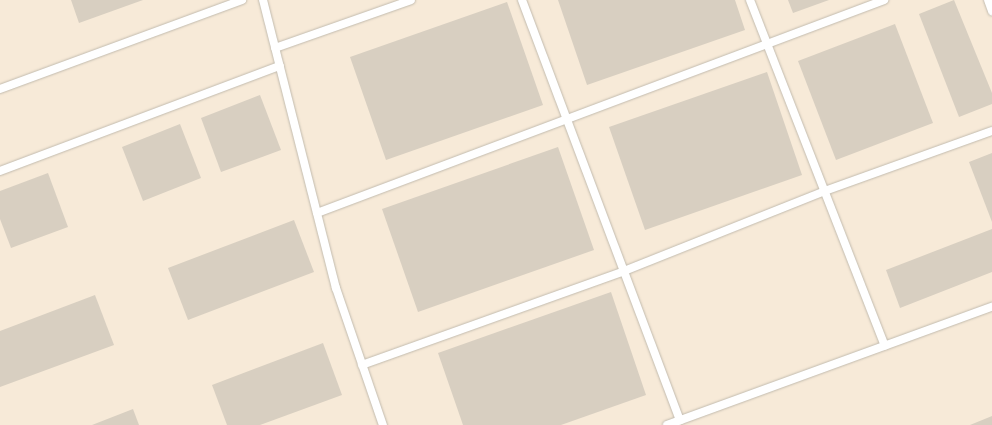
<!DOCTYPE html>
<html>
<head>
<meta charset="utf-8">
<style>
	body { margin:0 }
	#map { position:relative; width:992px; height:425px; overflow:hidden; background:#f6f3ec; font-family:"Source Sans 3",sans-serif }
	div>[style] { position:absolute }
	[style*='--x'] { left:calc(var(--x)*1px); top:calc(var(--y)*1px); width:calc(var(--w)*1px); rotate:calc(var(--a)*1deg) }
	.commercial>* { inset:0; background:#f7ead8 }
	.building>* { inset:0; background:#d8cfc1 }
	.roads { filter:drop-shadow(0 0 1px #c2bbae) drop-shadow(0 0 1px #c2bbae) }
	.lane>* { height:8px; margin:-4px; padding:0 4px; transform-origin:4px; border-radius:4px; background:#fff }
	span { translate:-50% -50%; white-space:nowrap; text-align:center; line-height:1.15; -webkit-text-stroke:4px #fff; paint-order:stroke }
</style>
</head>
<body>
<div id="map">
	<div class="commercial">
		<div style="clip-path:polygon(0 0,992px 0,992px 425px,0 425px)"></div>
	</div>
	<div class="building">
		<div style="clip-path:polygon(71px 0,143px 0,79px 23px)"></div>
		<div style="clip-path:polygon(558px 0,735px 0,745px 30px,587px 85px)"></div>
		<div style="clip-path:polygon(788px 0,829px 0,793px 13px)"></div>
		<div style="clip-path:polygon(954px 0,992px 93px,992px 104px,959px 117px,919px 14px)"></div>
		<div style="clip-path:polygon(507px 2px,543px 105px,386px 160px,350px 57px)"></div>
		<div style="clip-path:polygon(895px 24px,933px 123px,836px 160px,798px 61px)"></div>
		<div style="clip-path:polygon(767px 72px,802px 175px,645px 230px,609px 127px)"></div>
		<div style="clip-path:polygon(260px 95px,281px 150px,221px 172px,201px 118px)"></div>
		<div style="clip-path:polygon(180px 124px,201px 178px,143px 201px,122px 147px)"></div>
		<div style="clip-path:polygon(558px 147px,594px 250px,418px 312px,382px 209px)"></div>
		<div style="clip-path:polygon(992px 153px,992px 222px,969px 162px)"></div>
		<div style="clip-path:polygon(48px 173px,68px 227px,11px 248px,0 219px,0 191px)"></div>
		<div style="clip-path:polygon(294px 220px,314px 272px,188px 320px,168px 268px)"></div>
		<div style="clip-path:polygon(992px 229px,992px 272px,900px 308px,886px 270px)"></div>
		<div style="clip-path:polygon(611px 292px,646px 395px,561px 425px,463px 425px,438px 353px)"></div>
		<div style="clip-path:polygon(95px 295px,114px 345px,0 387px,0 331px)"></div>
		<div style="clip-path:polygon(323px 343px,342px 395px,260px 425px,227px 425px,212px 385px)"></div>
		<div style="clip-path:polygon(133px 409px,139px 425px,92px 425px)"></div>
		<div style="clip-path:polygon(992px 416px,992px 425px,970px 425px)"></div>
	</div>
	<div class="roads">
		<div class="lane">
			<div style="--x:263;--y:0;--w:297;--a:75.8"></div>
			<div style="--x:336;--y:288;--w:145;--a:71.1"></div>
			<div style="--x:522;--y:0;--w:449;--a:69.4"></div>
			<div style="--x:750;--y:0;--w:371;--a:68.7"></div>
			<div style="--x:988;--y:0;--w:12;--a:70"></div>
			<div style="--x:275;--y:48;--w:144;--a:-19.4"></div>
			<div style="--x:0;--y:89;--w:258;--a:-20.2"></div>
			<div style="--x:0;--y:171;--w:299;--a:-20.6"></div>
			<div style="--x:317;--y:213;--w:606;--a:-20.59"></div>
			<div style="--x:362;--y:365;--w:278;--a:-19.7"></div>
			<div style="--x:624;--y:271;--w:216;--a:-21.7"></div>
			<div style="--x:825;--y:191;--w:177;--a:-19.8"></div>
			<div style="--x:667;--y:425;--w:346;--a:-20"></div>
		</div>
	</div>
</div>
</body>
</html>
